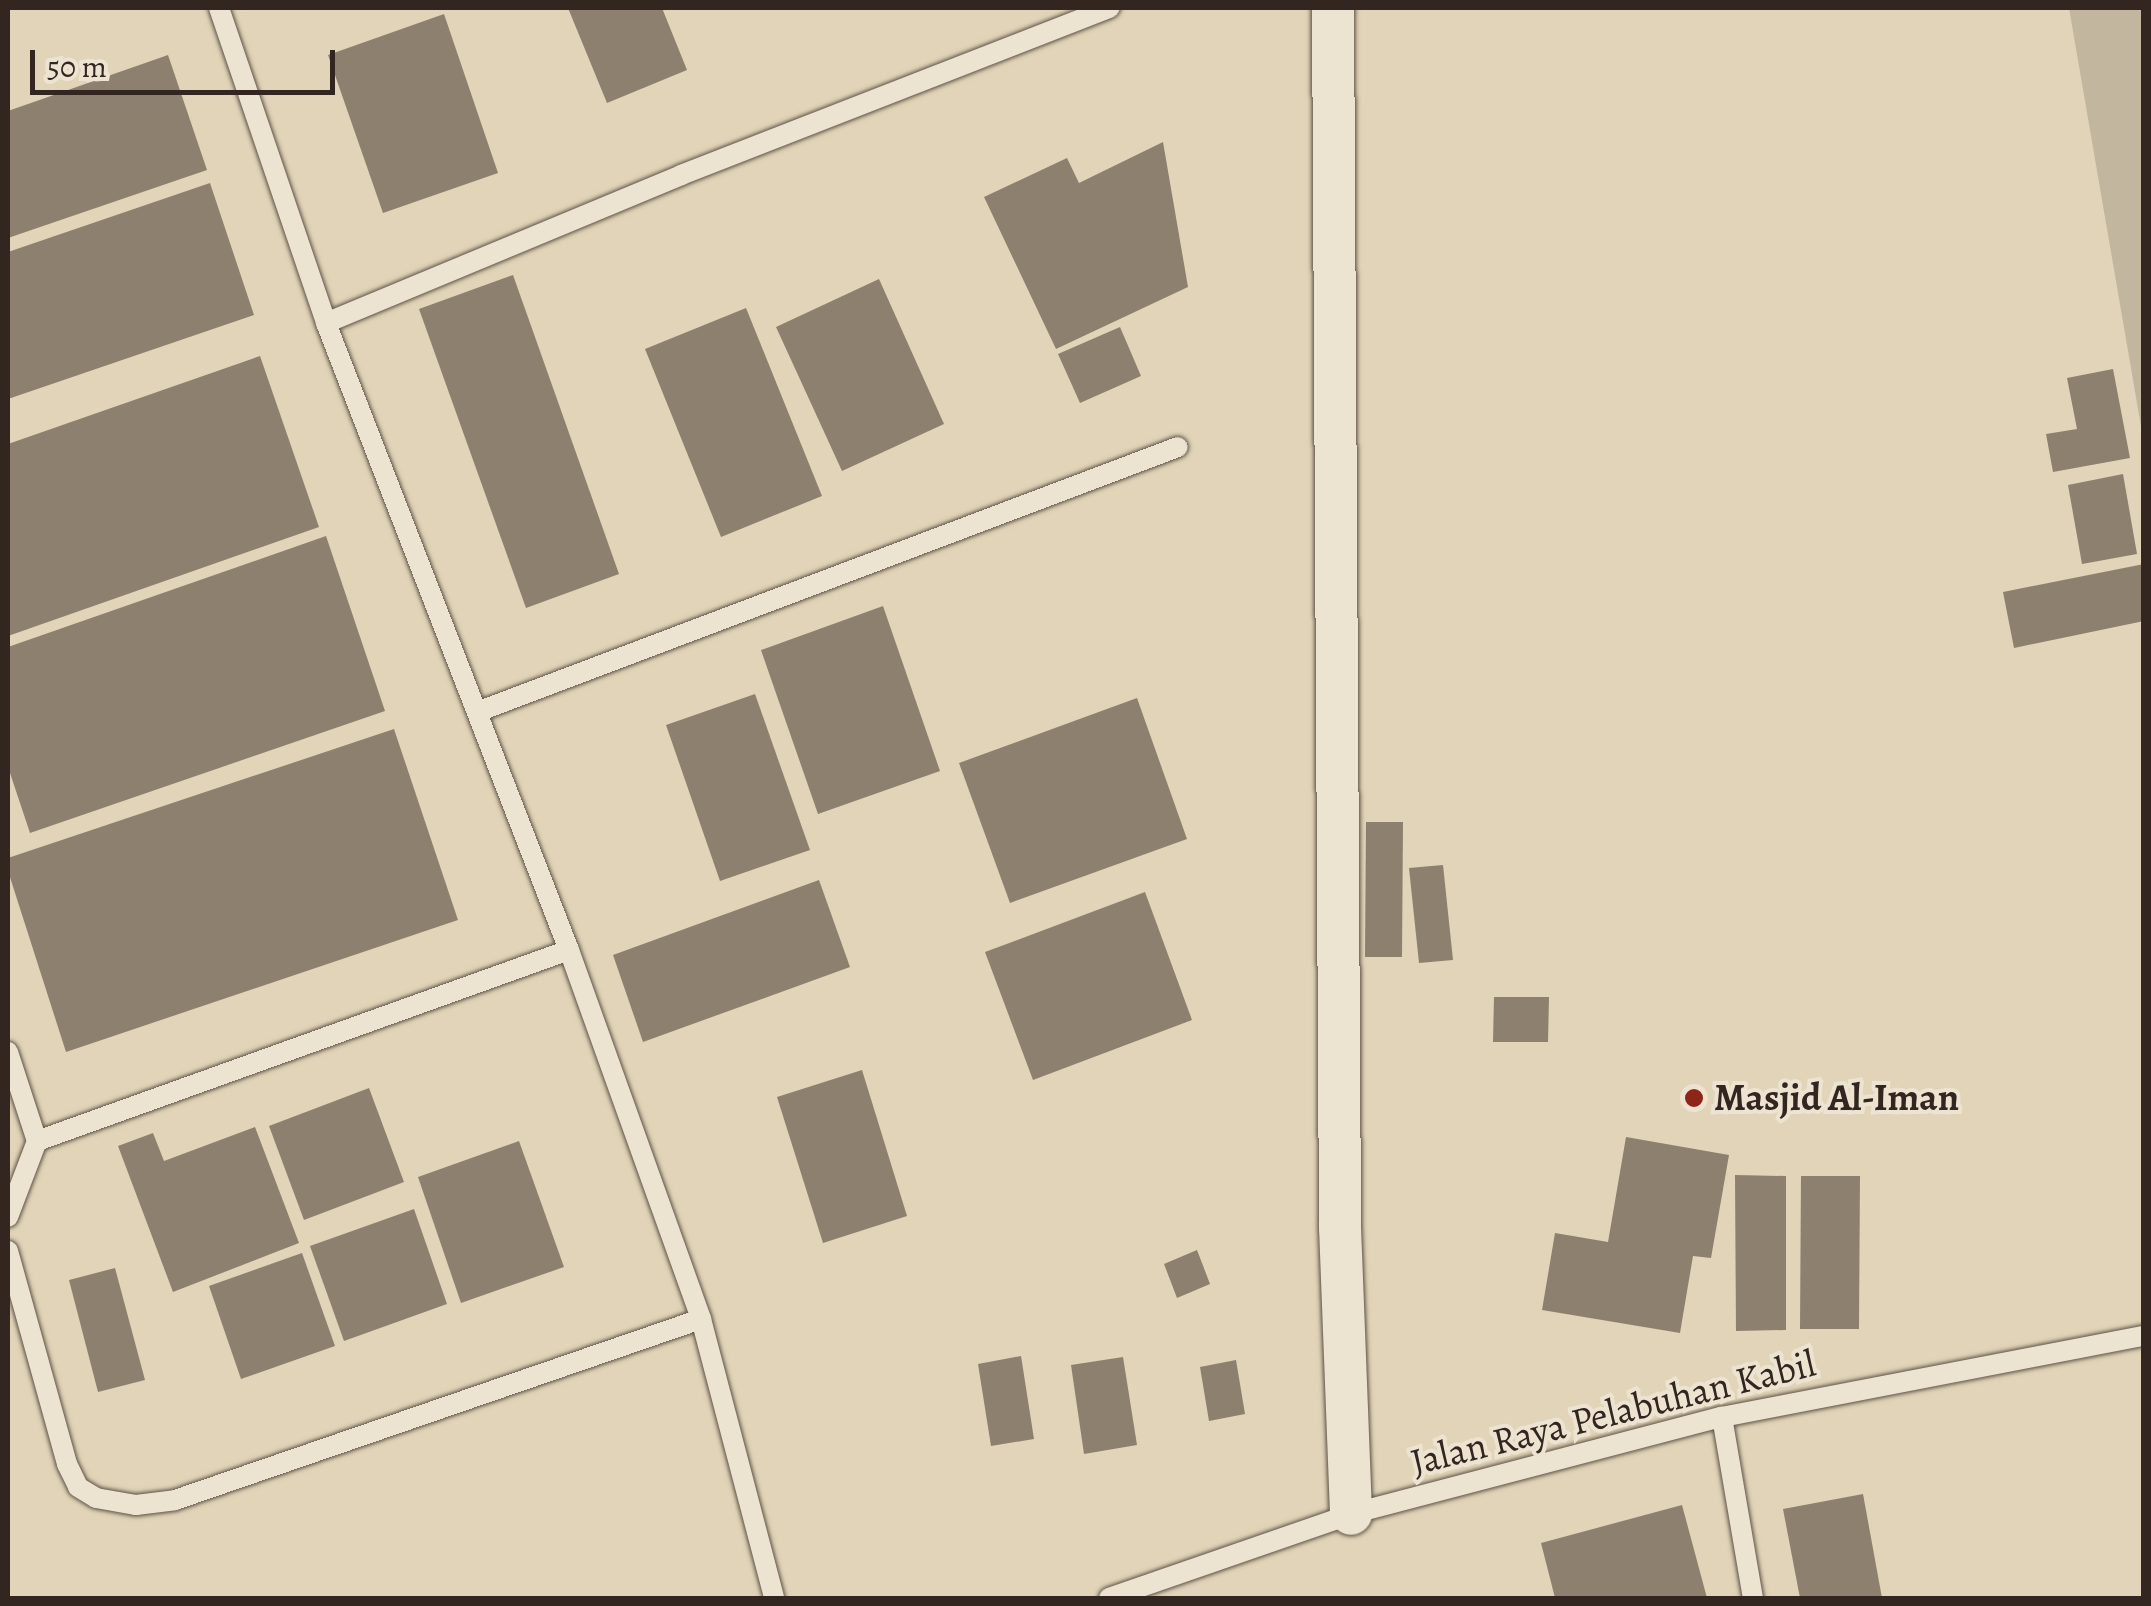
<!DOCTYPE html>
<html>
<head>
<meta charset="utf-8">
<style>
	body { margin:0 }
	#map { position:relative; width:2151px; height:1606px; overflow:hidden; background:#e1d4b8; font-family:Alegreya,serif }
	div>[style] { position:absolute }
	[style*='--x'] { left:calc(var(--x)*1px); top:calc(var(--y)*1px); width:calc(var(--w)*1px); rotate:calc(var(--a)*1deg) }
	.green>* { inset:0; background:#c3b69e }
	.building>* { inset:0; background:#8d806f }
	.roads { filter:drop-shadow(0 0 2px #5e5246) drop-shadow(0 0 2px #5e5246) }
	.service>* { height:20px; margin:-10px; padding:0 10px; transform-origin:10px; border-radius:10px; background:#ece3d1 }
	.minor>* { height:42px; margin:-21px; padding:0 21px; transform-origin:21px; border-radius:21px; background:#ece3d1 }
	.dots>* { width:28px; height:28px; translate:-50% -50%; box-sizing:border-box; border:5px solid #ece3d1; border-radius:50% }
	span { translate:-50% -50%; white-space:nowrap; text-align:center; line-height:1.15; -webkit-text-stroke:8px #ece3d1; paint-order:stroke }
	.poi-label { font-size:38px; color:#332620; font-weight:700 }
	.left { translate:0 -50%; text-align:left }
	.street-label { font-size:38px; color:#332620 }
	.frame { position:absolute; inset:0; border:10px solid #332620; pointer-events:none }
	.scale { position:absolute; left:30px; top:50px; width:305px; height:45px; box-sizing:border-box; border:5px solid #332620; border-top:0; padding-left:12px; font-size:30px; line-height:35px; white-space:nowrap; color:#332620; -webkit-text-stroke:8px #ece3d1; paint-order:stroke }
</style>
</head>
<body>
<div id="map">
	<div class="green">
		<div style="clip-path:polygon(2069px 8px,2143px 8px,2143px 438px)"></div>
	</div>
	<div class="building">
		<div style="clip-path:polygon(568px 8px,662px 8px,687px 70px,607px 103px)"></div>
		<div style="clip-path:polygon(444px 14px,498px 173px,383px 213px,328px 55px)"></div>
		<div style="clip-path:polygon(168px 55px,207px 170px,8px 238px,8px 111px)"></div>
		<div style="clip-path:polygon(1163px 142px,1188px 287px,1056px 349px,984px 197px,1067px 158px,1079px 183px)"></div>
		<div style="clip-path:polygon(210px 183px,254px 315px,8px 399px,8px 252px)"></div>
		<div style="clip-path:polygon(513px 275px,619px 574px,526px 608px,419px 309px)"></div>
		<div style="clip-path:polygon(879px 279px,944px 424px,842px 471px,776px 327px)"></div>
		<div style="clip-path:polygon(746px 308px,822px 496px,721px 537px,645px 349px)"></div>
		<div style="clip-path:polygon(1120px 327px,1141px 376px,1080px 403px,1058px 354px)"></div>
		<div style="clip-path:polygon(260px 356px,319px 527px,8px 636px,8px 444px)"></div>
		<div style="clip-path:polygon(2113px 369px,2130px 458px,2053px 472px,2046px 434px,2077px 429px,2067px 378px)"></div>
		<div style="clip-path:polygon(2123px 474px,2137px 554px,2082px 564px,2068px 485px)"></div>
		<div style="clip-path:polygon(326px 536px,385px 711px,30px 833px,8px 767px,8px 647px)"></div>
		<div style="clip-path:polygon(2144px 564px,2144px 621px,2014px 648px,2003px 592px)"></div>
		<div style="clip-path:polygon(883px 606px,940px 771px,818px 814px,761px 650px)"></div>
		<div style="clip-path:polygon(755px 694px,810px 850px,720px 881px,666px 725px)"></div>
		<div style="clip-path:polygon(1137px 698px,1187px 839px,1010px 903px,959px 763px)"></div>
		<div style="clip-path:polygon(394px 729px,458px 920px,66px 1052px,8px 871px,8px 858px)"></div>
		<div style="clip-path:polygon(1366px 822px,1403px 822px,1402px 957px,1365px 957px)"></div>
		<div style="clip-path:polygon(1443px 865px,1453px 960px,1419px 963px,1409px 868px)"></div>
		<div style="clip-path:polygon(819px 880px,850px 967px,643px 1042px,613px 955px)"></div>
		<div style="clip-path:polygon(1145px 892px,1192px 1020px,1033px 1080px,985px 952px)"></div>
		<div style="clip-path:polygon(1494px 997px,1549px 997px,1548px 1042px,1493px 1042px)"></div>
		<div style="clip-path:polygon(862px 1070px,907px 1216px,823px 1243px,777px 1097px)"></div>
		<div style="clip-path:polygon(369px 1088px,404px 1182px,304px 1220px,269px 1126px)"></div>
		<div style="clip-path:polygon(255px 1127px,299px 1243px,173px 1292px,118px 1146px,153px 1133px,164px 1161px)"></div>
		<div style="clip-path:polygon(1626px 1137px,1729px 1155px,1711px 1258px,1693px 1256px,1680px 1333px,1542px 1310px,1555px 1233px,1608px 1242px)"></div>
		<div style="clip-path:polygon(519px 1141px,564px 1267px,461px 1303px,418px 1177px)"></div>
		<div style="clip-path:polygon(1735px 1175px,1786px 1176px,1786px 1330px,1736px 1331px)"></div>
		<div style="clip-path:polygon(1801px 1176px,1860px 1176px,1859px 1329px,1800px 1329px)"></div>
		<div style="clip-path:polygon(414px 1209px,447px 1304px,344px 1341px,310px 1246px)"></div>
		<div style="clip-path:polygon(1197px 1250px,1210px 1284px,1177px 1298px,1164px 1264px)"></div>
		<div style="clip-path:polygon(302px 1253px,335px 1346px,241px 1379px,209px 1286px)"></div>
		<div style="clip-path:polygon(115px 1268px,145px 1380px,98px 1392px,69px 1280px)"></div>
		<div style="clip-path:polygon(1021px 1356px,1034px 1439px,991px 1446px,978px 1364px)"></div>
		<div style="clip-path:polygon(1123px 1357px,1137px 1445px,1084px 1454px,1071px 1365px)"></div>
		<div style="clip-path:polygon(1236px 1360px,1245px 1414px,1209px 1421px,1200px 1367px)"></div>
		<div style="clip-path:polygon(1863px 1494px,1882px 1598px,1800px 1598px,1783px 1509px)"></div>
		<div style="clip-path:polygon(1682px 1505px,1707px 1598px,1555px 1598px,1541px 1543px)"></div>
	</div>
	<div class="roads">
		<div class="service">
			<div style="--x:219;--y:8;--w:333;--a:71.2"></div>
			<div style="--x:326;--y:323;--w:672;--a:68.82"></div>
			<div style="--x:569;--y:950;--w:392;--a:70.3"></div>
			<div style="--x:701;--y:1319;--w:288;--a:75.3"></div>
			<div style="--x:326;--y:323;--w:385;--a:-22.6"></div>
			<div style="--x:681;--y:175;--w:460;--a:-21.3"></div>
			<div style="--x:477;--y:712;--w:749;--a:-20.71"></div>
			<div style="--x:8;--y:1052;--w:94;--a:72"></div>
			<div style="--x:37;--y:1141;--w:81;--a:110.9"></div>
			<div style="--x:37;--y:1141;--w:565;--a:-19.75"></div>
			<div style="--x:8;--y:1251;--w:221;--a:74.5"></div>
			<div style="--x:67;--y:1464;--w:25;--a:64"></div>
			<div style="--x:78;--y:1487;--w:21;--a:31"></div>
			<div style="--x:96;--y:1498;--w:41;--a:9.9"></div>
			<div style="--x:136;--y:1505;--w:39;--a:-7"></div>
			<div style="--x:175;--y:1500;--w:556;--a:-18.99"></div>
			<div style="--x:1722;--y:1417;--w:184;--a:80.3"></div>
			<div style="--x:1109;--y:1598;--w:256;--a:-19.1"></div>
			<div style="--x:1351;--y:1514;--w:383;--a:-14.7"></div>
			<div style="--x:1722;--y:1417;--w:430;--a:-10.9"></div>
		</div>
		<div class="minor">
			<div style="--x:1333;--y:8;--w:1219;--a:89.67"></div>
			<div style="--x:1340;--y:1227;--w:287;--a:87.8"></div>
		</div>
	</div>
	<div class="dots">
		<div style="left:1694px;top:1098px;background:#8f2418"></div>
	</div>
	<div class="poi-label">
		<span class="left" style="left:1714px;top:1098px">Masjid Al-Iman</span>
	</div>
	<div class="street-label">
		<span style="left:1613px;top:1413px;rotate:-14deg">Jalan Raya Pelabuhan Kabil</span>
	</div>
	<div class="frame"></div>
	<div class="scale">50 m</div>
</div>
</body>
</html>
